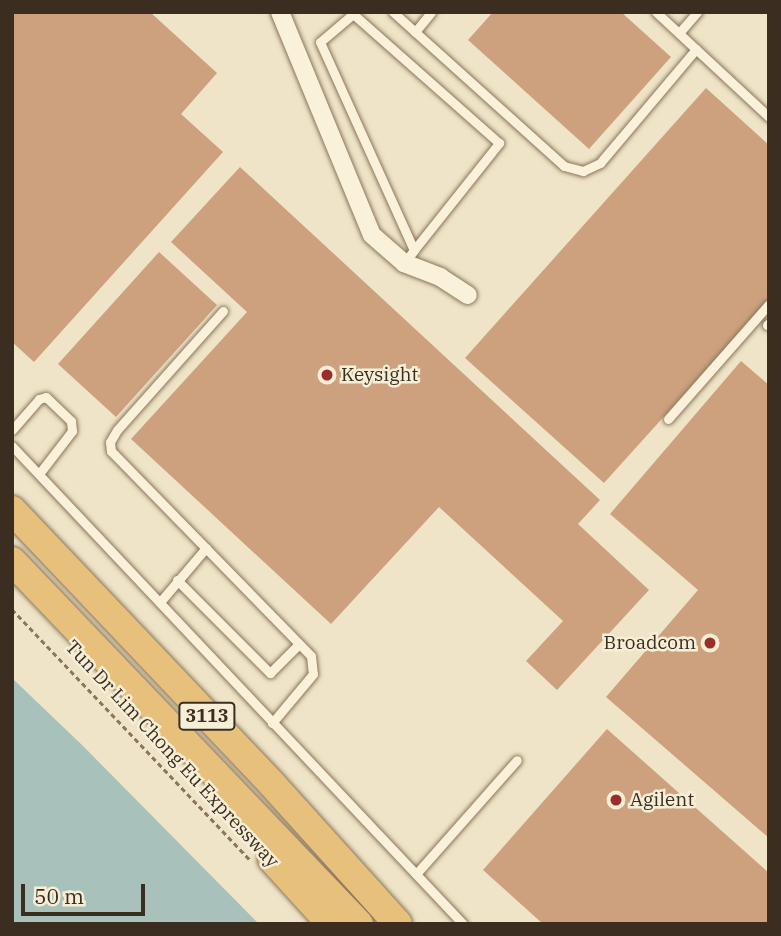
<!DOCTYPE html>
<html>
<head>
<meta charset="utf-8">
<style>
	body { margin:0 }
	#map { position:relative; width:781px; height:936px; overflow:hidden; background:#efe4c7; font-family:"IBM Plex Serif",serif }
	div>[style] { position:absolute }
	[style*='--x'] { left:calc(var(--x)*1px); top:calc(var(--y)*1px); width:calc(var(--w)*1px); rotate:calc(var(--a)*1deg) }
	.water>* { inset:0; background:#a8c2bb }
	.building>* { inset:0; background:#cda17d }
	.path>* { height:2.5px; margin-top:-1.25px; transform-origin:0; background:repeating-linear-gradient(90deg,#8a765c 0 5px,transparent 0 8.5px) }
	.roads { filter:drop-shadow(0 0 2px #8a765c) drop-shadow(0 0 2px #8a765c) }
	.service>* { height:9px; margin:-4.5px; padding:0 4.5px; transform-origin:4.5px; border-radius:4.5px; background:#f9f1da }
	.minor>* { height:18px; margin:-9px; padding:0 9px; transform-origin:9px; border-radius:9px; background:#f9f1da }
	.trunk>* { height:28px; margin:-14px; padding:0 14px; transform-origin:14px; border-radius:14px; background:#e7c07c }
	.dots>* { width:19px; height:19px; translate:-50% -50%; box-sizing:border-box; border:4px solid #f6eed6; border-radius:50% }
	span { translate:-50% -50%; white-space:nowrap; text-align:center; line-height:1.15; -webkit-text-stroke:5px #f6eed6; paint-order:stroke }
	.shield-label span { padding:2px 5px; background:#f6eed6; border:2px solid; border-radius:5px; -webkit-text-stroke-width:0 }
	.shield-label { font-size:18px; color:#3b2e20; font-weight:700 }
	.poi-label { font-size:19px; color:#3b2e20 }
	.left { translate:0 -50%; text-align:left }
	.right { translate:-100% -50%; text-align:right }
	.street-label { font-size:19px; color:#3b2e20 }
	.frame { position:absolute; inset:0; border:14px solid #3b2e20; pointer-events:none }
	.scale { position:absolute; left:21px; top:884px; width:124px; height:32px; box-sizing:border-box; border:4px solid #3b2e20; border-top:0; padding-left:9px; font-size:21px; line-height:24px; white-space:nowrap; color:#3b2e20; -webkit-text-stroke:5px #f6eed6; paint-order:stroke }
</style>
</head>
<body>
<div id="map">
	<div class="water">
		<div style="clip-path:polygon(12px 678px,82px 745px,259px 924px,12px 924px)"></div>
	</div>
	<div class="building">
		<div style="clip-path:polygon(12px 12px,150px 12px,217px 73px,181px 114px,223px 152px,34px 362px,12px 342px)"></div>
		<div style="clip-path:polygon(493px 12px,621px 12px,671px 57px,589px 149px,468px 40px)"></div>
		<div style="clip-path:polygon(706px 88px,769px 145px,769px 300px,604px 483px,465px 358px)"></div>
		<div style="clip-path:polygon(240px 167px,600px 500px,578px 524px,649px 590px,557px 690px,526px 661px,563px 621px,439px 507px,331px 624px,131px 439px,247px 312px,171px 242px)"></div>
		<div style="clip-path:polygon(159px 252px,217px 305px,116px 417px,58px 364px)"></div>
		<div style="clip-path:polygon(741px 361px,769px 385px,769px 838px,606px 697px,698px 590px,610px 514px)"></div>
		<div style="clip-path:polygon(607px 729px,769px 873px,769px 924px,543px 924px,483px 870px)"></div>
	</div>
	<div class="path">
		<div style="--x:12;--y:609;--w:347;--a:46.5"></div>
	</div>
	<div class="roads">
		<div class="service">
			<div style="--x:393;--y:12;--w:230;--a:42"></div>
			<div style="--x:564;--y:166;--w:20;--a:15"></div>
			<div style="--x:583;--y:171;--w:19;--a:-25"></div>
			<div style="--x:600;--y:163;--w:149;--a:-49.9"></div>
			<div style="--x:656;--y:12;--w:154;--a:42.9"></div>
			<div style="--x:415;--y:32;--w:26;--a:-51"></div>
			<div style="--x:679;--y:33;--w:28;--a:-49"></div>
			<div style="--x:404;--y:263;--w:16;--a:-52"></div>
			<div style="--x:414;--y:250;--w:137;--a:-51.5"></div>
			<div style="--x:499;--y:143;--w:195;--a:-138.5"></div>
			<div style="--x:353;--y:14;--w:43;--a:139.7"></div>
			<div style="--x:320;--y:42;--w:228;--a:65.7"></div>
			<div style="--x:223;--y:311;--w:159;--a:131.7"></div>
			<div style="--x:117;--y:430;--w:14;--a:120"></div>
			<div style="--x:110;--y:442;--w:9;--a:84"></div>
			<div style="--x:111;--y:451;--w:286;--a:45.7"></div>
			<div style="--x:311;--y:656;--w:18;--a:84"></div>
			<div style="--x:313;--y:674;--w:64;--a:129.9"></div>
			<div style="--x:767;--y:325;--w:3;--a:-45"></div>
			<div style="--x:668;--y:419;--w:153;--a:-48.7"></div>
			<div style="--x:12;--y:430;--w:41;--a:-48.9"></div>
			<div style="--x:39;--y:399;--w:7;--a:-16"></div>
			<div style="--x:46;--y:397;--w:35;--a:44"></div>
			<div style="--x:71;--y:421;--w:10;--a:84"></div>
			<div style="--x:72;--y:431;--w:54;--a:127.5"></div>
			<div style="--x:12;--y:446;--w:657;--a:46.66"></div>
			<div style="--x:177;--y:580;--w:132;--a:45"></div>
			<div style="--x:270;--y:673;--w:41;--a:-45"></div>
			<div style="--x:160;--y:602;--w:71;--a:-49.6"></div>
			<div style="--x:416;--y:874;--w:152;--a:-48.5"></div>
		</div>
		<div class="minor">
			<div style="--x:280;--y:12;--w:241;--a:67.6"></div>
			<div style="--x:372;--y:235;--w:43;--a:41.2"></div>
			<div style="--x:404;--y:263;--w:39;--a:21"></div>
			<div style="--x:440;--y:277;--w:33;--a:33"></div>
		</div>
		<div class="trunk">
			<div style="--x:12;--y:510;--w:378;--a:46.5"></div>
			<div style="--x:272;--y:784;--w:188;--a:48"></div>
			<div style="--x:12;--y:561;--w:502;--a:46.29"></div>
			<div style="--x:272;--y:859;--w:88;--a:47.8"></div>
		</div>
	</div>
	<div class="dots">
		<div style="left:327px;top:375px;background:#9a2e2c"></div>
		<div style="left:710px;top:643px;background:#9a2e2c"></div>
		<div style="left:616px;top:800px;background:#9a2e2c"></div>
	</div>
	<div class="shield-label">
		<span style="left:207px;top:716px">3113</span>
	</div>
	<div class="poi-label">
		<span class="left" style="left:341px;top:375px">Keysight</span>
		<span class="right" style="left:696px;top:643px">Broadcom</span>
		<span class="left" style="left:630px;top:800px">Agilent</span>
	</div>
	<div class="street-label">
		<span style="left:172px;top:754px;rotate:47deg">Tun Dr Lim Chong Eu Expressway</span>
	</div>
	<div class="frame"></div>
	<div class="scale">50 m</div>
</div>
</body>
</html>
